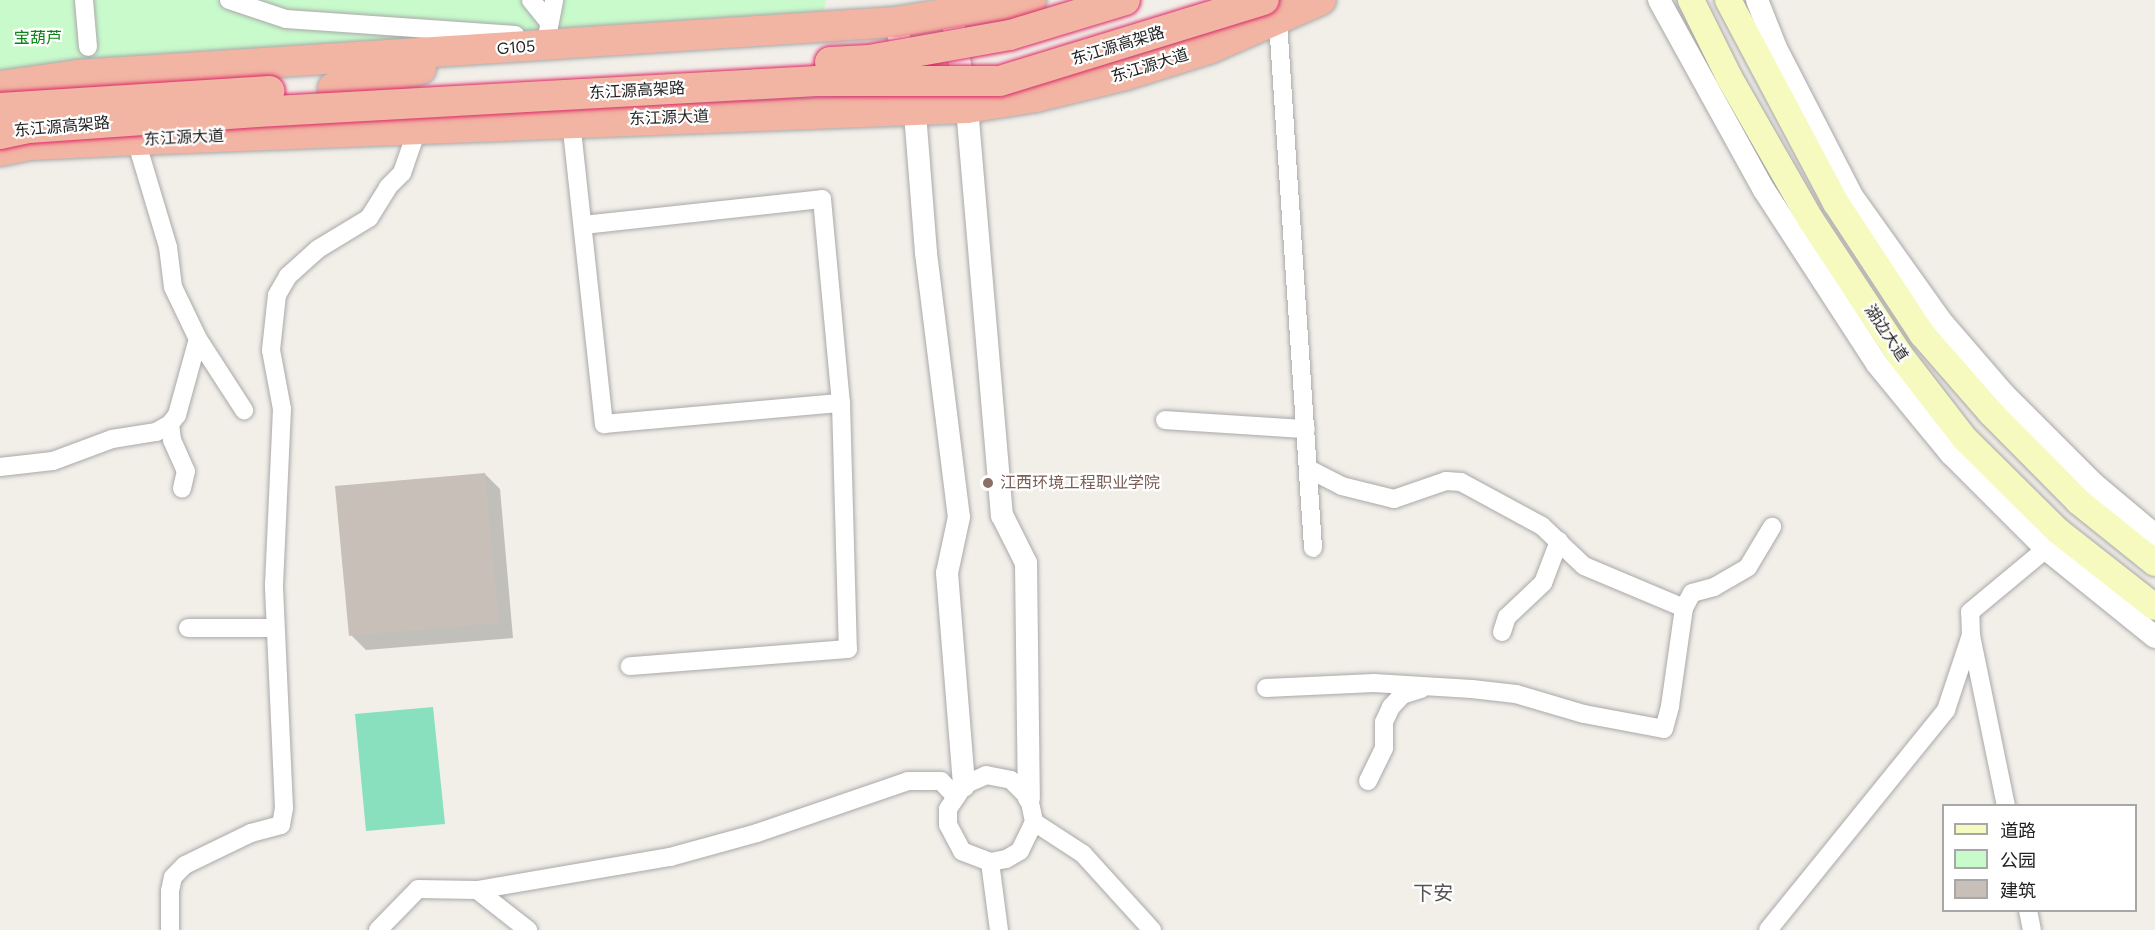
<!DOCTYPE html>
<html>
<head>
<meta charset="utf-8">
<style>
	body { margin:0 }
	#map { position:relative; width:2155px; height:930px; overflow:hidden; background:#f2efe9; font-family:Figtree,"Noto Sans SC",sans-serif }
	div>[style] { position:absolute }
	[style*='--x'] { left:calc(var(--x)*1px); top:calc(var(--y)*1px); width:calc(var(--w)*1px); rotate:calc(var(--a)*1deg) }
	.park>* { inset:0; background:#c8facc }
	.pitch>* { inset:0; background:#88e0be }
	.shadow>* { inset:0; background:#0003 }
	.building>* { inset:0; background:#c7bfb8 }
	.roads { filter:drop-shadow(0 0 2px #a9a9a9) drop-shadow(0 0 2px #a9a9a9) }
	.minor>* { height:18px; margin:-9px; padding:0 9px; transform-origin:9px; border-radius:9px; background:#fff }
	.tertiary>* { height:22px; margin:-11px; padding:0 11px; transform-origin:11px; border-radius:11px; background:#fff }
	.secondary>* { height:26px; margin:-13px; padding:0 13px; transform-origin:13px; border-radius:13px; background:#f7fabf }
	.trunk>* { height:30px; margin:-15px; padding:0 15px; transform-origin:15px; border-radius:15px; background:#f2b4a3 }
	.bridges { filter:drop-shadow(0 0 2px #dc2a67) drop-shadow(0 0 2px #dc2a67) }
	.trunk-bridge>* { height:30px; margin:-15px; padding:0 15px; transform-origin:15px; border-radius:15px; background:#f2b4a3 }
	.dots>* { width:16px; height:16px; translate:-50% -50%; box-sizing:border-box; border:3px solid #fff; border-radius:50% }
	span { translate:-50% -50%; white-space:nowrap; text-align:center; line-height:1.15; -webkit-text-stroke:4.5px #fff; paint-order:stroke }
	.park-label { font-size:16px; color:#0c8416 }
	.street-label { font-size:16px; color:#222 }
	.education-label { font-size:16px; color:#785e54 }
	.left { translate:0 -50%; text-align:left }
	.quarter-label { font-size:20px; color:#555 }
	.legend { position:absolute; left:1942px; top:804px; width:195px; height:108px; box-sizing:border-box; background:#fff; border:2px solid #a7a7a7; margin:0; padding:8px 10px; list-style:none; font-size:18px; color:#222 }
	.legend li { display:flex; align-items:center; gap:12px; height:30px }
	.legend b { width:30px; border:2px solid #a7a7a7 }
</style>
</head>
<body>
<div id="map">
	<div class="park">
		<div style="clip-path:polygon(0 0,826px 0,818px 37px,0 81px)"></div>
	</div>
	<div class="pitch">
		<div style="clip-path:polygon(433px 707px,445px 824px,366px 831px,355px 714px)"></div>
	</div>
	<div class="shadow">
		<div style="clip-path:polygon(485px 474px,500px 489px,513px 638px,366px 650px,351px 635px)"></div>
	</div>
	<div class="building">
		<div style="clip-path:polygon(485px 473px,499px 623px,349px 636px,335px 486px)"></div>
	</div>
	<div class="roads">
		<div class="minor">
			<div style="--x:84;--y:0;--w:47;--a:85.1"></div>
			<div style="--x:229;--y:0;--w:60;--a:18.4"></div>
			<div style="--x:286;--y:19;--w:230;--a:4"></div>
			<div style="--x:531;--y:0;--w:27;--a:51"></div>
			<div style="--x:1278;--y:22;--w:527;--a:86.19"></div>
			<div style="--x:547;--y:37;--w:38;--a:-79"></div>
			<div style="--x:571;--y:121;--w:305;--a:83.8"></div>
			<div style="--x:604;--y:424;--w:238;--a:-5.1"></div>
			<div style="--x:583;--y:225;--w:240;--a:-6.2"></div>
			<div style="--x:822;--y:199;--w:205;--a:84.7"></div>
			<div style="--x:841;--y:403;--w:246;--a:88.4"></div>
			<div style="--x:848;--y:649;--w:219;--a:175.5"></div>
			<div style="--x:198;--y:339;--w:85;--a:57.1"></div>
			<div style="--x:1165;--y:420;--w:141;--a:3.7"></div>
			<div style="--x:170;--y:424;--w:16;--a:83"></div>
			<div style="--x:172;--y:440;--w:34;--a:66"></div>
			<div style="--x:186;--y:471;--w:18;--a:103"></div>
			<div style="--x:0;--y:467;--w:53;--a:-6.5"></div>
			<div style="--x:53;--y:461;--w:63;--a:-20.4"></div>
			<div style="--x:112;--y:439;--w:45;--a:-9"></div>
			<div style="--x:156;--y:432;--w:16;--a:-30"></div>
			<div style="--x:170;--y:424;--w:11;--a:-52"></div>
			<div style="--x:177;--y:415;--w:79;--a:-74.6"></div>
			<div style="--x:198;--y:339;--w:58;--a:-115.7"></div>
			<div style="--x:173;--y:287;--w:40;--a:-97.1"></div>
			<div style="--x:168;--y:247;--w:112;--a:-106.7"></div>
			<div style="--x:1684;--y:608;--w:17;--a:-62"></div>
			<div style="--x:1692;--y:593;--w:23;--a:-15"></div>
			<div style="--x:1714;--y:587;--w:39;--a:-30"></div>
			<div style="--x:1748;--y:567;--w:47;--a:-59"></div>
			<div style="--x:188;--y:628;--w:86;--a:0"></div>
			<div style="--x:1502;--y:632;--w:16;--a:-72"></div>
			<div style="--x:1507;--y:617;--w:50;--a:-43.4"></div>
			<div style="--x:1543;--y:583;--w:45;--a:-69.1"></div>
			<div style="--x:1266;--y:688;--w:108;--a:-2.7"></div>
			<div style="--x:1374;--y:683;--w:98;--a:3.5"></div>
			<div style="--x:1472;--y:689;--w:44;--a:6.5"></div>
			<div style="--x:1516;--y:694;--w:71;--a:16.4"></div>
			<div style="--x:1584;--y:714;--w:81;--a:10.6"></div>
			<div style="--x:1664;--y:729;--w:24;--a:-75"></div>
			<div style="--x:1670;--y:706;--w:99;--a:-81.9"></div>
			<div style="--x:1684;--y:608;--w:108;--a:-157.2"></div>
			<div style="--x:1584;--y:566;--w:58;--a:-136.4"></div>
			<div style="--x:1542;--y:526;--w:92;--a:-151.5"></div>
			<div style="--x:1461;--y:482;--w:15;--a:-176"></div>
			<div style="--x:1446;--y:481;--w:55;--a:160.9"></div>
			<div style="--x:1394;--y:499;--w:54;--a:-166"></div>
			<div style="--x:1342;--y:486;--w:38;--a:-153"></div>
			<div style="--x:1368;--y:781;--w:37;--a:-64"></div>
			<div style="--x:1384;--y:748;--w:26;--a:-90"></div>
			<div style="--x:1384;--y:722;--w:17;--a:-65"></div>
			<div style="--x:1391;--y:707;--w:16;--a:-47"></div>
			<div style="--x:1402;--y:695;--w:20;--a:-18"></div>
			<div style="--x:2006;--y:806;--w:175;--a:-101.6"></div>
			<div style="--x:1971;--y:635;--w:23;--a:-92"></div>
			<div style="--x:1970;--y:612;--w:99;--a:-39.7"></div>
			<div style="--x:1034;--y:822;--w:32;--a:116"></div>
			<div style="--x:1020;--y:851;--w:16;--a:150"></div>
			<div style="--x:1006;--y:859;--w:16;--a:169"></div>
			<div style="--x:990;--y:862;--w:30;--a:-159"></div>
			<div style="--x:962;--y:851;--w:30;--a:-118"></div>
			<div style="--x:948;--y:825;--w:16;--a:-90"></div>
			<div style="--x:948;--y:809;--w:29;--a:-56"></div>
			<div style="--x:964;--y:785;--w:24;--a:-24"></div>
			<div style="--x:986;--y:775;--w:25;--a:11"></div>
			<div style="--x:1011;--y:780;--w:25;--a:45"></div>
			<div style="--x:1029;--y:798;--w:25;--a:78"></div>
			<div style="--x:1034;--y:822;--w:59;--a:33.1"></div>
			<div style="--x:1083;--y:854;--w:103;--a:47.8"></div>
			<div style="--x:990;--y:862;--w:69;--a:82.5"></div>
			<div style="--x:477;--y:890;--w:65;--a:38.1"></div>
			<div style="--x:2028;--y:910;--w:20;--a:79"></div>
			<div style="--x:170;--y:930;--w:39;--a:-90"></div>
			<div style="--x:170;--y:891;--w:14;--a:-78"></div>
			<div style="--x:173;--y:877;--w:17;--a:-45"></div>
			<div style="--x:185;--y:865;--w:73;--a:-25.9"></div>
			<div style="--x:251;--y:833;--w:31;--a:-15"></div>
			<div style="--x:281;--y:825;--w:17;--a:-80"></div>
			<div style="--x:284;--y:808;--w:223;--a:-92.6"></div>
			<div style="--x:274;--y:585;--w:176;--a:-87.4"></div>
			<div style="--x:282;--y:409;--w:60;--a:-100.6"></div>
			<div style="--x:271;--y:350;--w:55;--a:-83.8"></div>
			<div style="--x:277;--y:295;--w:22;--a:-60"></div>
			<div style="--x:288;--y:276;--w:40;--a:-42"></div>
			<div style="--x:318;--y:249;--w:60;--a:-31.3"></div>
			<div style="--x:369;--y:218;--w:36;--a:-58"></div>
			<div style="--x:388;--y:187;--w:20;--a:-45"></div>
			<div style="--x:402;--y:173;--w:49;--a:-70.8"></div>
			<div style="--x:378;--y:930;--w:57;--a:-45.7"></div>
			<div style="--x:418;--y:889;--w:59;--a:1"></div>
			<div style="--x:477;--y:890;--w:196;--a:-9.7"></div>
			<div style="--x:670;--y:857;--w:90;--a:-15.4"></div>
			<div style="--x:757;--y:833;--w:160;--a:-19"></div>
			<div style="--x:908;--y:781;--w:33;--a:0"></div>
			<div style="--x:941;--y:781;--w:19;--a:47"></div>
			<div style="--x:1768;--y:930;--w:283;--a:-51"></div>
			<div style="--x:1946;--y:710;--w:79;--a:-71.6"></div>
		</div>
		<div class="tertiary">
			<div style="--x:1659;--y:0;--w:217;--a:61.1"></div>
			<div style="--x:1764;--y:190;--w:207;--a:57"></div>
			<div style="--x:1877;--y:364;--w:117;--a:50.6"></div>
			<div style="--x:1951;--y:454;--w:134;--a:45"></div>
			<div style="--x:2046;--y:549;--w:140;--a:38.9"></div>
			<div style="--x:1757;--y:0;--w:52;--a:68.4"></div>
			<div style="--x:1776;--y:48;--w:166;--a:62.8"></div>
			<div style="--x:1852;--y:196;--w:153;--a:54.5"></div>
			<div style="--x:1941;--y:321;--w:96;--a:49.2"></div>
			<div style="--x:2004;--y:394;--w:127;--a:45"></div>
			<div style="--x:2094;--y:484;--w:80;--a:39.9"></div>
			<div style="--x:952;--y:15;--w:94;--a:80.8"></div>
			<div style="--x:967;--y:108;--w:409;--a:85.1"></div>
			<div style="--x:1002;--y:515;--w:54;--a:63.4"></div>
			<div style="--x:1026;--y:563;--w:235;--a:89.3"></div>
			<div style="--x:896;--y:22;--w:93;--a:78.2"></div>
			<div style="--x:915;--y:113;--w:140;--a:85.5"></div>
			<div style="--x:926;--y:253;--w:266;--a:82.9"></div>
			<div style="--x:959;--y:517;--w:57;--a:102.1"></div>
			<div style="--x:947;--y:573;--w:213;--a:85.4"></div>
		</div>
		<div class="secondary">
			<div style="--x:1691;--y:0;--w:86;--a:63.7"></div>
			<div style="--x:1729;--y:77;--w:165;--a:60.2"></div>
			<div style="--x:1811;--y:220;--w:162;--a:56.6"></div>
			<div style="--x:1900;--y:355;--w:106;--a:52.3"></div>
			<div style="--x:1965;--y:439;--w:131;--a:44.7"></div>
			<div style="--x:2058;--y:531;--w:123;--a:38.1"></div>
			<div style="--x:1728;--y:0;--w:230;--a:62"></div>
			<div style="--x:1836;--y:203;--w:157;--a:56.7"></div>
			<div style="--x:1922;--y:334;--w:105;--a:48.9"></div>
			<div style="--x:1991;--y:413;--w:125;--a:45.3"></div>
			<div style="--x:2079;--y:502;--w:97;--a:38.8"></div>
		</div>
		<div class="trunk">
			<div style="--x:0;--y:86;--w:78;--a:-8.1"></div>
			<div style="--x:77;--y:75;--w:821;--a:-3.7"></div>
			<div style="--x:896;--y:22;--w:137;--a:-9.3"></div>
			<div style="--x:333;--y:88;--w:90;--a:-12.2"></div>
			<div style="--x:0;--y:151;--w:32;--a:-11"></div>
			<div style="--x:31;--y:145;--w:105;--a:-2.7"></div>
			<div style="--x:136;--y:140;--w:832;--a:-2.21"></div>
			<div style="--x:967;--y:108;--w:70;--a:-9.1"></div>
			<div style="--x:1036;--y:97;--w:93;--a:-13.7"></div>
			<div style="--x:1126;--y:75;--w:89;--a:-17.6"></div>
			<div style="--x:1211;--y:48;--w:120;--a:-23.6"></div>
		</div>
	</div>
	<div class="bridges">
		<div class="trunk-bridge">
			<div style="--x:830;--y:62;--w:39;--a:-3"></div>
			<div style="--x:869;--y:60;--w:143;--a:-10.1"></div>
			<div style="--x:1010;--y:35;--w:120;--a:-16.9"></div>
			<div style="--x:0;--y:108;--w:270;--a:-3.6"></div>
			<div style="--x:0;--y:134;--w:30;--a:-12"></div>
			<div style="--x:29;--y:128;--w:229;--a:-4"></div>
			<div style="--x:257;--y:112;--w:561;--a:-3.17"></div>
			<div style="--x:817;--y:81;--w:183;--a:0"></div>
			<div style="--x:1000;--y:81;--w:276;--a:-17.1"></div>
		</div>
	</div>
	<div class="dots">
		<div style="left:988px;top:483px;background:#8d6e63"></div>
	</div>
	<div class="park-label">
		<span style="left:38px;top:38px">宝葫芦</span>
	</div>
	<div class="street-label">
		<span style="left:1118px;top:46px;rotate:-17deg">东江源高架路</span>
		<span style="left:516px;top:48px;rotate:-4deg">G105</span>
		<span style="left:1150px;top:66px;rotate:-17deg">东江源大道</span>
		<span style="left:637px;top:91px;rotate:-3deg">东江源高架路</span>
		<span style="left:669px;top:118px;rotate:-2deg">东江源大道</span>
		<span style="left:62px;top:127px;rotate:-5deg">东江源高架路</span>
		<span style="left:184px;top:138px;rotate:-3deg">东江源大道</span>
		<span style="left:1886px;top:333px;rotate:56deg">湖边大道</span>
	</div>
	<div class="education-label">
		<span class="left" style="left:1000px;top:483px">江西环境工程职业学院</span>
	</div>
	<div class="quarter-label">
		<span style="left:1433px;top:893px">下安</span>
	</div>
	<ul class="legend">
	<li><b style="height:8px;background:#f7fabf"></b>道路</li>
	<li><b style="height:16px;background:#c8facc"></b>公园</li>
	<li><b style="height:16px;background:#c7bfb8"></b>建筑</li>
	</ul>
</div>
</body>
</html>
